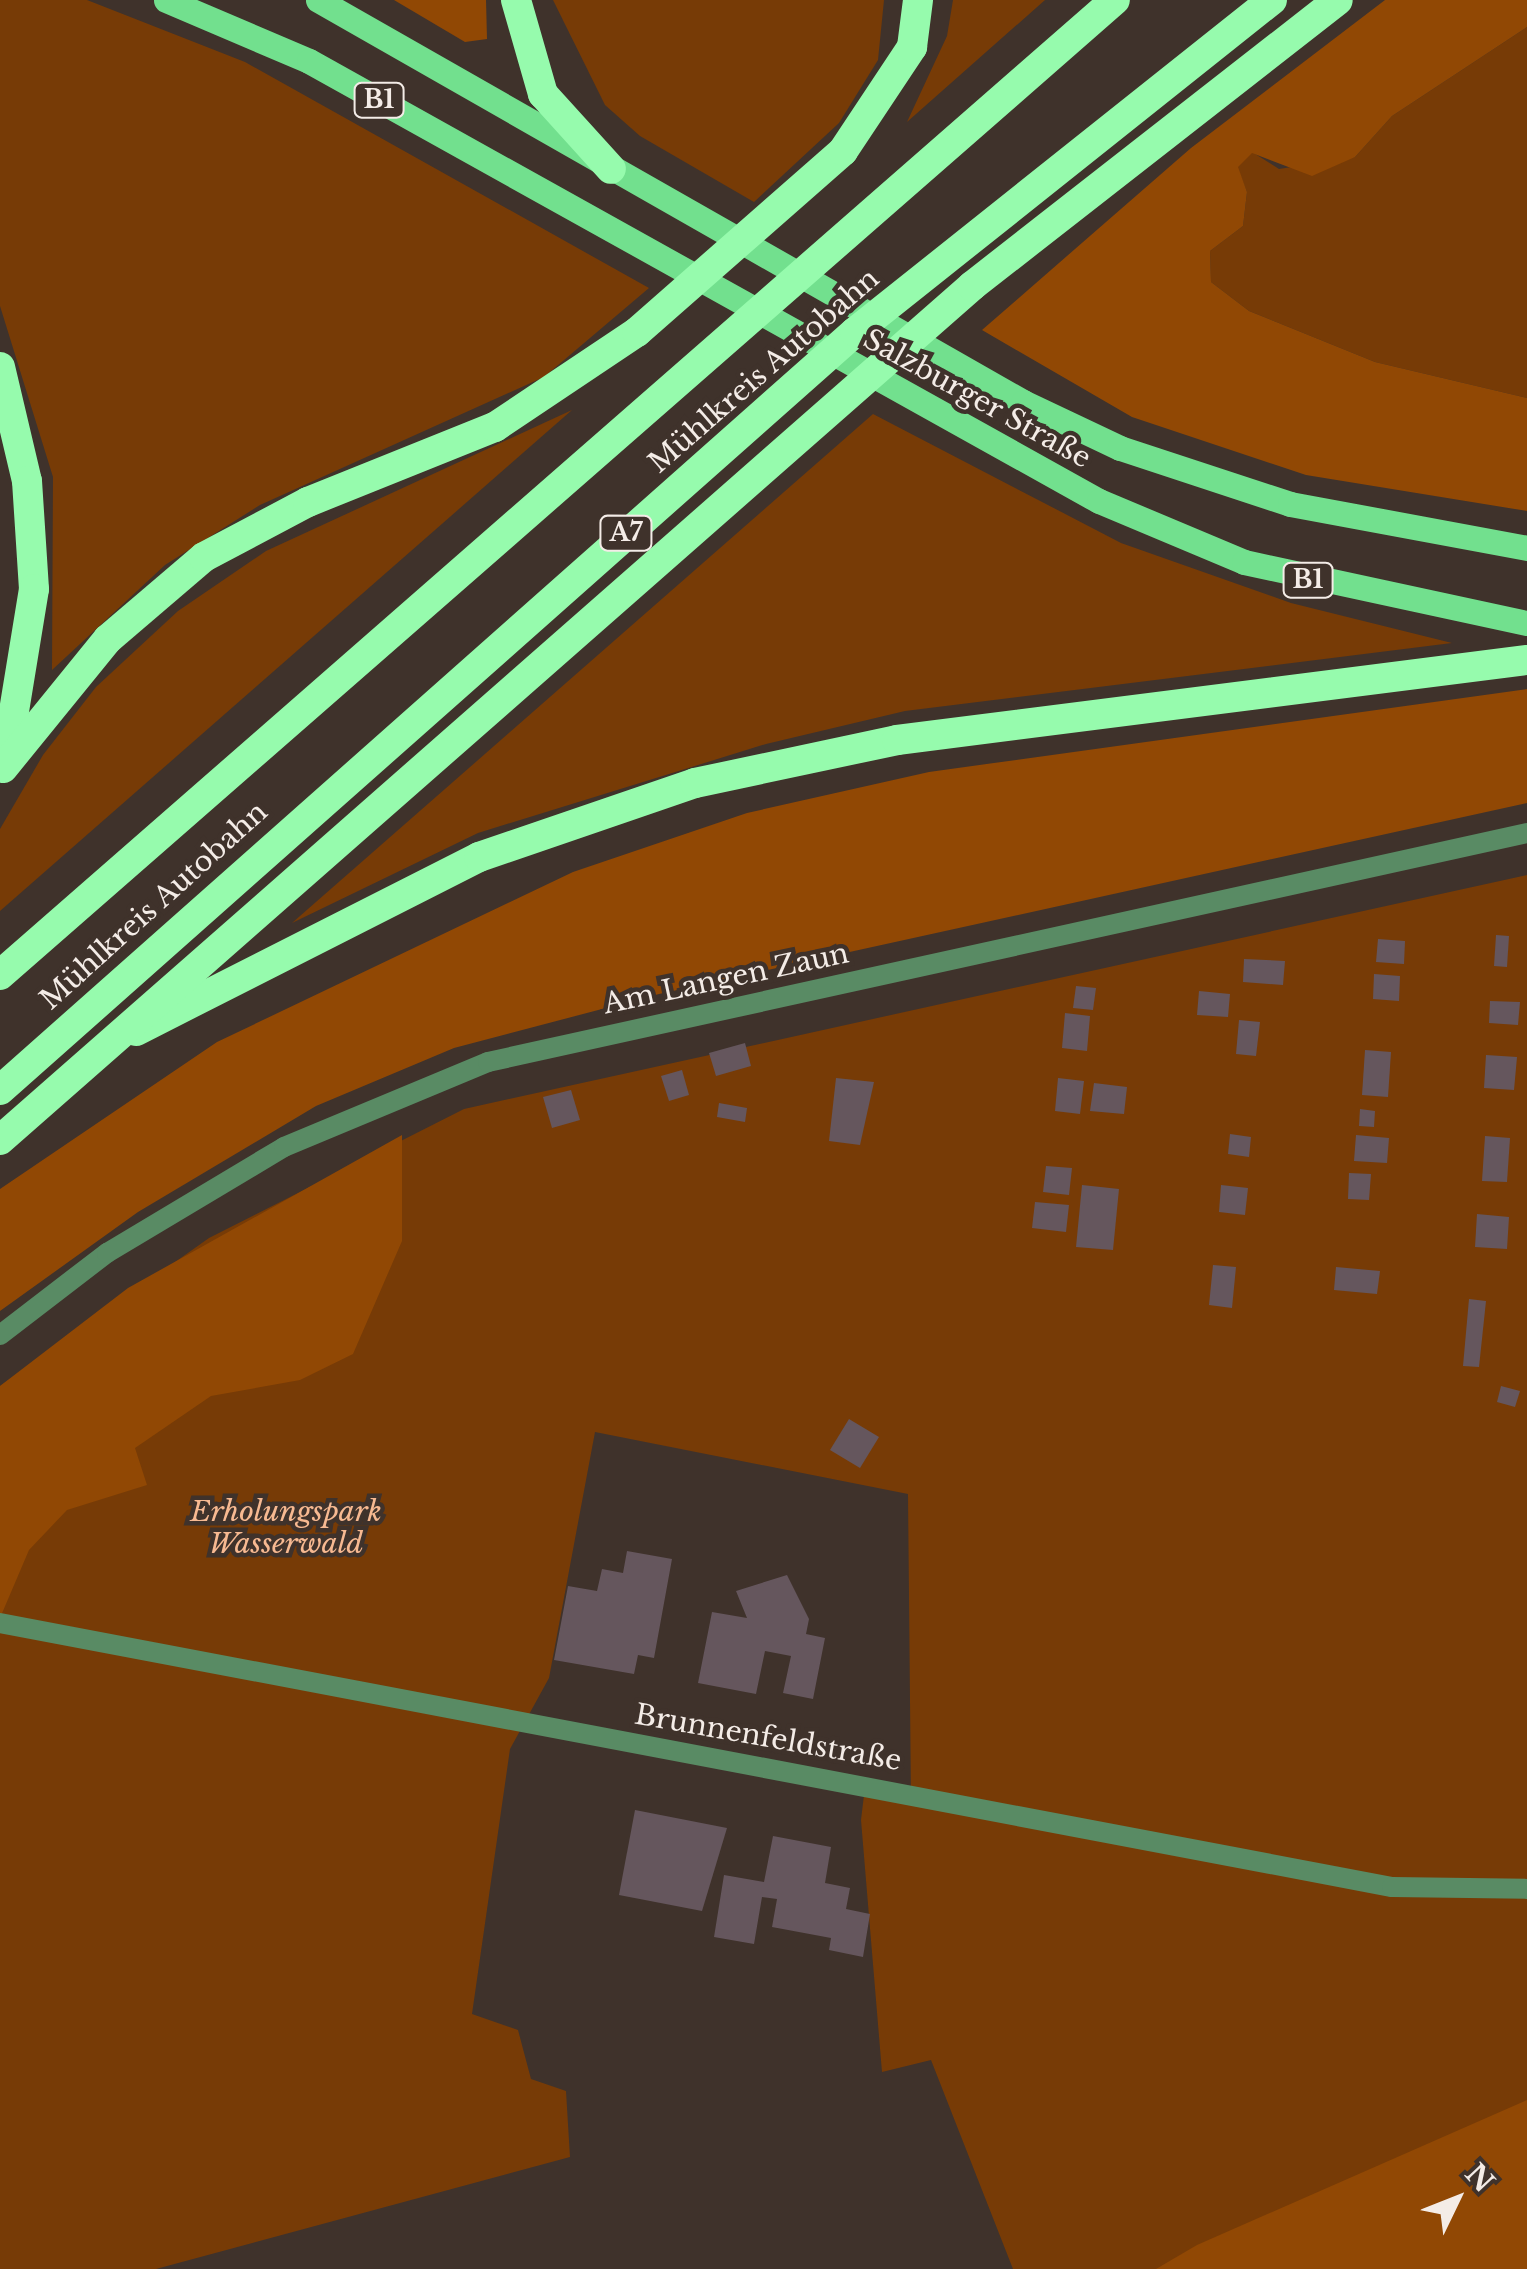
<!DOCTYPE html>
<html>
<head>
<meta charset="utf-8">
<style>
	body { margin:0 }
	#map { position:relative; width:1527px; height:2269px; overflow:hidden; background:#3f322b; font-family:"Libre Baskerville",serif }
	div>[style] { position:absolute }
	[style*='--x'] { left:calc(var(--x)*1px); top:calc(var(--y)*1px); width:calc(var(--w)*1px); rotate:calc(var(--a)*1deg) }
	.green>* { inset:0; background:#773b06 }
	.forest>* { inset:0; background:#914804 }
	.building>* { inset:0; background:#65565d }
	.street>* { height:20px; margin:-10px; padding:0 10px; transform-origin:10px; border-radius:10px; background:#598b64 }
	.primary>* { height:25px; margin:-12.5px; padding:0 12.5px; transform-origin:12.5px; border-radius:12.5px; background:#72e08e }
	.highway>* { height:30px; margin:-15px; padding:0 15px; transform-origin:15px; border-radius:15px; background:#96fbad }
	span { translate:-50% -50%; white-space:nowrap; text-align:center; line-height:1.15; -webkit-text-stroke:9px #3f322b; paint-order:stroke }
	.shield-label span { padding:2px 8px; background:#3f322b; border:2px solid; border-radius:8px; -webkit-text-stroke-width:0 }
	.shield-label { font-size:25px; color:#f4ece7; font-weight:700 }
	.street-label { font-size:28px; color:#f4ece7 }
	.park-label { font-size:28px; color:#f7b991; font-style:italic }
	.north { position:absolute; left:1407px; top:2149px; width:100px; height:100px; -webkit-text-stroke:8px #3f322b; paint-order:stroke; rotate:47deg; font-size:28px; font-weight:700; line-height:40px; text-align:center; color:#f4ece7 }
	.north::after { content:''; display:block; margin:auto; width:35px; height:45px; background:#f4ece7; clip-path:polygon(50% 0,100% 100%,50% 72%,0 100%) }
</style>
</head>
<body>
<div id="map">
	<div class="green">
		<div style="clip-path:polygon(0 0,87px 0,245px 62px,649px 288px,544px 377px,260px 505px,165px 565px,52px 670px,53px 477px,0 306px)"></div>
		<div style="clip-path:polygon(553px 0,884px 0,878px 60px,839px 123px,754px 202px,640px 136px,605px 105px)"></div>
		<div style="clip-path:polygon(953px 0,1045px 0,907px 122px,947px 36px)"></div>
		<div style="clip-path:polygon(1527px 27px,1527px 398px,1375px 362px,1249px 311px,1211px 282px,1210px 251px,1243px 226px,1247px 192px,1237px 167px,1252px 152px,1279px 169px,1355px 157px,1392px 116px)"></div>
		<div style="clip-path:polygon(572px 410px,0 911px,0 829px,43px 755px,96px 687px,178px 611px,266px 551px)"></div>
		<div style="clip-path:polygon(873px 414px,1121px 543px,1291px 603px,1452px 643px,905px 711px,766px 744px,478px 833px,292px 923px)"></div>
		<div style="clip-path:polygon(1527px 875px,1527px 2269px,1013px 2269px,931px 2060px,882px 2072px,861px 1820px,864px 1795px,911px 1803px,908px 1494px,595px 1432px,549px 1678px,510px 1749px,472px 2014px,518px 2030px,531px 2079px,566px 2091px,570px 2157px,156px 2269px,0 2269px,0 1386px,209px 1238px,464px 1109px)"></div>
	</div>
	<div class="forest">
		<div style="clip-path:polygon(394px 0,486px 0,487px 39px,465px 42px)"></div>
		<div style="clip-path:polygon(1385px 0,1527px 0,1527px 27px,1392px 116px,1355px 157px,1312px 176px,1252px 153px,1238px 167px,1247px 192px,1243px 226px,1210px 251px,1211px 282px,1249px 311px,1375px 362px,1527px 398px,1527px 511px,1306px 475px,1132px 417px,982px 330px,1191px 148px)"></div>
		<div style="clip-path:polygon(1527px 689px,1527px 803px,659px 994px,454px 1048px,316px 1106px,138px 1212px,0 1311px,0 1189px,217px 1042px,573px 872px,747px 813px,929px 772px)"></div>
		<div style="clip-path:polygon(402px 1135px,402px 1241px,353px 1354px,300px 1380px,211px 1396px,135px 1448px,147px 1485px,67px 1510px,29px 1550px,0 1618px,0 1386px,128px 1288px)"></div>
		<div style="clip-path:polygon(1527px 2100px,1527px 2269px,1156px 2269px,1197px 2245px)"></div>
	</div>
	<div class="building">
		<div style="clip-path:polygon(1496px 935px,1509px 936px,1507px 967px,1494px 966px)"></div>
		<div style="clip-path:polygon(1378px 939px,1405px 941px,1404px 964px,1376px 962px)"></div>
		<div style="clip-path:polygon(1244px 959px,1285px 961px,1283px 985px,1243px 982px)"></div>
		<div style="clip-path:polygon(1374px 974px,1400px 976px,1399px 1001px,1373px 999px)"></div>
		<div style="clip-path:polygon(1076px 986px,1096px 988px,1093px 1010px,1073px 1008px)"></div>
		<div style="clip-path:polygon(1199px 991px,1230px 994px,1228px 1017px,1197px 1015px)"></div>
		<div style="clip-path:polygon(1490px 1001px,1520px 1002px,1518px 1025px,1489px 1023px)"></div>
		<div style="clip-path:polygon(1065px 1013px,1090px 1016px,1087px 1051px,1062px 1048px)"></div>
		<div style="clip-path:polygon(1239px 1020px,1260px 1022px,1256px 1056px,1236px 1054px)"></div>
		<div style="clip-path:polygon(745px 1043px,751px 1066px,716px 1076px,709px 1053px)"></div>
		<div style="clip-path:polygon(1365px 1050px,1391px 1052px,1388px 1097px,1362px 1095px)"></div>
		<div style="clip-path:polygon(1486px 1055px,1517px 1057px,1514px 1090px,1484px 1088px)"></div>
		<div style="clip-path:polygon(682px 1070px,689px 1095px,669px 1101px,661px 1076px)"></div>
		<div style="clip-path:polygon(836px 1078px,874px 1082px,860px 1145px,829px 1141px)"></div>
		<div style="clip-path:polygon(1058px 1078px,1084px 1081px,1080px 1114px,1055px 1111px)"></div>
		<div style="clip-path:polygon(1094px 1083px,1127px 1087px,1124px 1114px,1090px 1111px)"></div>
		<div style="clip-path:polygon(571px 1090px,580px 1120px,552px 1128px,543px 1097px)"></div>
		<div style="clip-path:polygon(719px 1103px,747px 1108px,745px 1122px,717px 1117px)"></div>
		<div style="clip-path:polygon(1360px 1109px,1375px 1111px,1374px 1127px,1359px 1126px)"></div>
		<div style="clip-path:polygon(1230px 1134px,1251px 1137px,1249px 1157px,1228px 1154px)"></div>
		<div style="clip-path:polygon(1356px 1135px,1389px 1138px,1387px 1163px,1354px 1161px)"></div>
		<div style="clip-path:polygon(1485px 1136px,1510px 1138px,1507px 1182px,1482px 1181px)"></div>
		<div style="clip-path:polygon(1046px 1166px,1072px 1168px,1069px 1195px,1043px 1192px)"></div>
		<div style="clip-path:polygon(1349px 1173px,1371px 1174px,1369px 1200px,1348px 1199px)"></div>
		<div style="clip-path:polygon(1082px 1185px,1119px 1189px,1113px 1250px,1076px 1247px)"></div>
		<div style="clip-path:polygon(1221px 1185px,1248px 1188px,1245px 1215px,1219px 1212px)"></div>
		<div style="clip-path:polygon(1035px 1202px,1069px 1205px,1066px 1232px,1032px 1228px)"></div>
		<div style="clip-path:polygon(1477px 1214px,1509px 1217px,1507px 1249px,1475px 1247px)"></div>
		<div style="clip-path:polygon(1213px 1265px,1236px 1267px,1232px 1308px,1209px 1305px)"></div>
		<div style="clip-path:polygon(1336px 1267px,1380px 1271px,1377px 1294px,1334px 1290px)"></div>
		<div style="clip-path:polygon(1469px 1299px,1486px 1301px,1479px 1367px,1463px 1366px)"></div>
		<div style="clip-path:polygon(1501px 1386px,1520px 1391px,1515px 1407px,1497px 1402px)"></div>
		<div style="clip-path:polygon(849px 1419px,879px 1437px,860px 1468px,830px 1450px)"></div>
		<div style="clip-path:polygon(627px 1551px,672px 1559px,654px 1658px,638px 1655px,634px 1674px,554px 1660px,568px 1586px,597px 1591px,602px 1569px,623px 1573px)"></div>
		<div style="clip-path:polygon(787px 1575px,809px 1619px,806px 1634px,825px 1638px,813px 1699px,783px 1693px,791px 1656px,765px 1651px,756px 1694px,698px 1683px,712px 1612px,747px 1618px,736px 1591px)"></div>
		<div style="clip-path:polygon(635px 1810px,727px 1828px,702px 1911px,619px 1895px)"></div>
		<div style="clip-path:polygon(773px 1836px,831px 1847px,825px 1883px,850px 1888px,846px 1909px,870px 1914px,863px 1957px,829px 1950px,831px 1938px,772px 1927px,777px 1899px,762px 1897px,754px 1944px,714px 1937px,724px 1875px,764px 1882px)"></div>
	</div>
	<div class="street">
		<div style="--x:0;--y:1335;--w:135;--a:-37.5"></div>
		<div style="--x:107;--y:1253;--w:206;--a:-30.9"></div>
		<div style="--x:284;--y:1147;--w:221;--a:-22.6"></div>
		<div style="--x:488;--y:1062;--w:1064;--a:-12.43"></div>
		<div style="--x:0;--y:1623;--w:1417;--a:10.74"></div>
		<div style="--x:1392;--y:1887;--w:135;--a:0.8"></div>
	</div>
	<div class="primary">
		<div style="--x:166;--y:0;--w:155;--a:23.1"></div>
		<div style="--x:309;--y:61;--w:904;--a:29.12"></div>
		<div style="--x:1099;--y:501;--w:157;--a:22.8"></div>
		<div style="--x:1244;--y:562;--w:289;--a:12.2"></div>
		<div style="--x:318;--y:0;--w:812;--a:29.69"></div>
		<div style="--x:1023;--y:402;--w:107;--a:25.4"></div>
		<div style="--x:1120;--y:448;--w:179;--a:18.2"></div>
		<div style="--x:1290;--y:504;--w:241;--a:10.5"></div>
	</div>
	<div class="highway">
		<div style="--x:516;--y:0;--w:98;--a:74"></div>
		<div style="--x:543;--y:94;--w:101;--a:47.8"></div>
		<div style="--x:0;--y:367;--w:117;--a:76.7"></div>
		<div style="--x:27;--y:481;--w:108;--a:86.3"></div>
		<div style="--x:34;--y:589;--w:166;--a:99.3"></div>
		<div style="--x:3;--y:768;--w:166;--a:-50.9"></div>
		<div style="--x:108;--y:639;--w:126;--a:-40.5"></div>
		<div style="--x:204;--y:557;--w:118;--a:-27.9"></div>
		<div style="--x:308;--y:502;--w:201;--a:-21.9"></div>
		<div style="--x:495;--y:427;--w:171;--a:-33.8"></div>
		<div style="--x:637;--y:332;--w:274;--a:-41.3"></div>
		<div style="--x:843;--y:151;--w:125;--a:-56.4"></div>
		<div style="--x:912;--y:47;--w:47;--a:-82.7"></div>
		<div style="--x:0;--y:975;--w:1481;--a:-41.17"></div>
		<div style="--x:136;--y:1031;--w:385;--a:-26.9"></div>
		<div style="--x:479;--y:857;--w:228;--a:-18.9"></div>
		<div style="--x:695;--y:783;--w:207;--a:-12"></div>
		<div style="--x:897;--y:740;--w:635;--a:-7.24"></div>
		<div style="--x:0;--y:1090;--w:1143;--a:-41.56"></div>
		<div style="--x:855;--y:332;--w:533;--a:-38.53"></div>
		<div style="--x:0;--y:1140;--w:1294;--a:-41.3"></div>
		<div style="--x:972;--y:286;--w:464;--a:-38"></div>
	</div>
	<div class="shield-label">
		<span style="left:379px;top:100px">B1</span>
		<span style="left:626px;top:533px">A7</span>
		<span style="left:1308px;top:580px">B1</span>
	</div>
	<div class="street-label">
		<span style="left:764px;top:371px;rotate:-41deg">Mühlkreis Autobahn</span>
		<span style="left:977px;top:399px;rotate:29deg">Salzburger Straße</span>
		<span style="left:154px;top:906px;rotate:-42deg">Mühlkreis Autobahn</span>
		<span style="left:726px;top:979px;rotate:-12deg">Am Langen Zaun</span>
		<span style="left:768px;top:1738px;rotate:10deg">Brunnenfeldstraße</span>
	</div>
	<div class="park-label">
		<span style="left:286px;top:1528px">Erholungspark<br>Wasserwald</span>
	</div>
	<div class="north">N</div>
</div>
</body>
</html>
